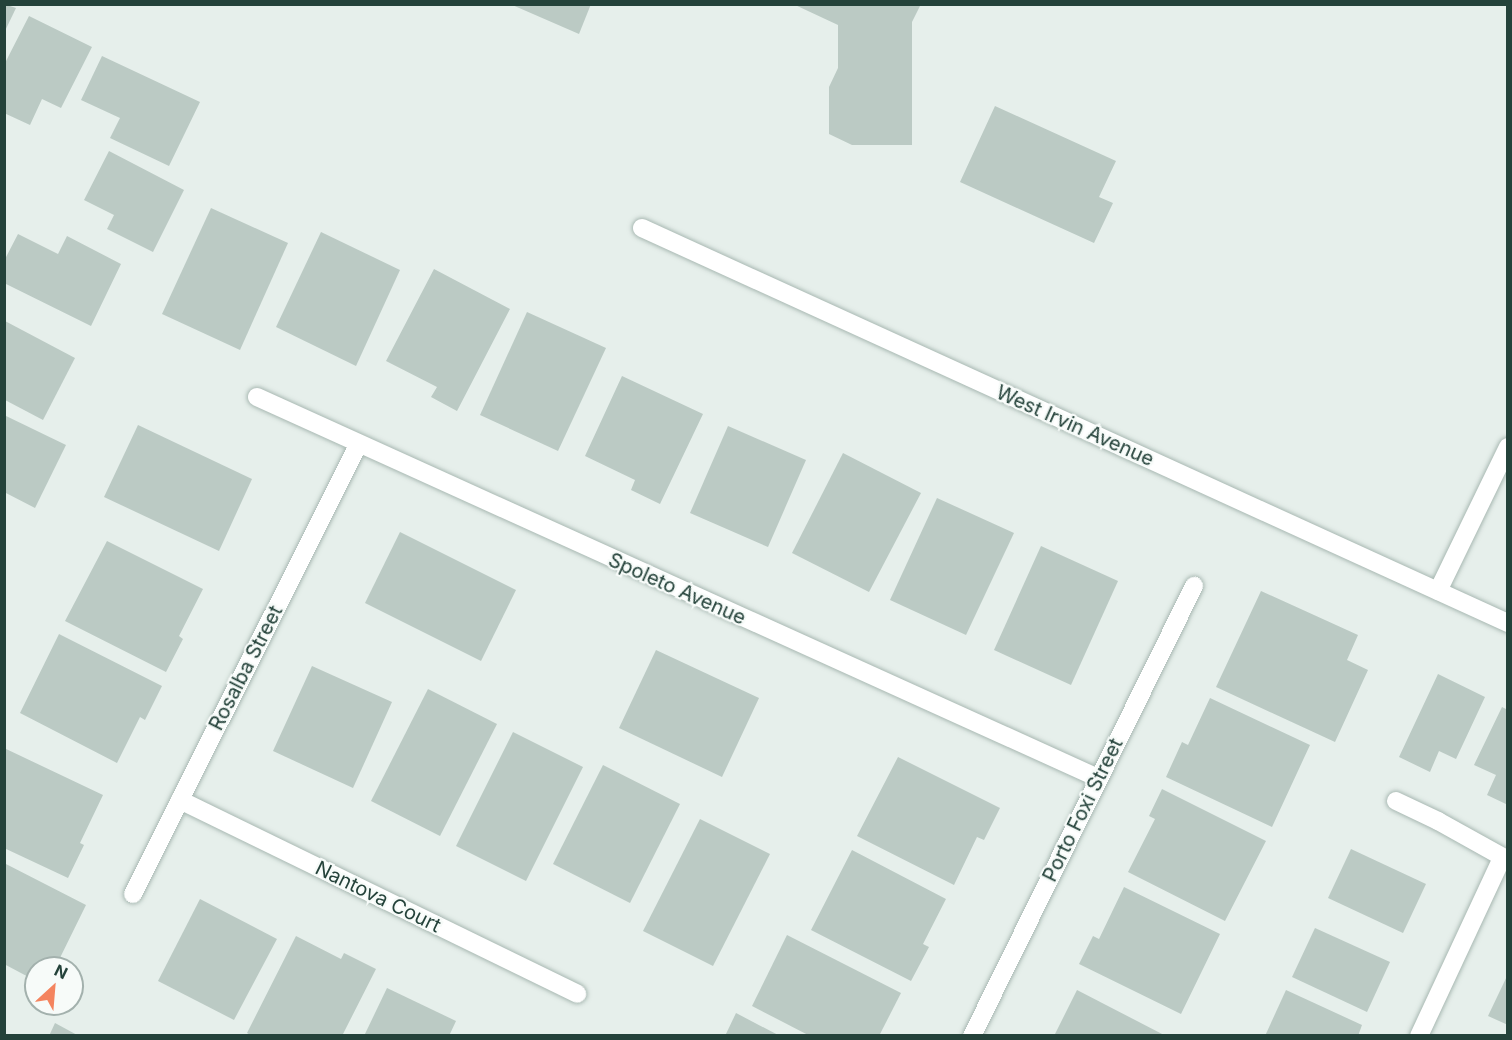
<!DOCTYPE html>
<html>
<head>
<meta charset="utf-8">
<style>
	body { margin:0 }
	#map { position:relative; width:1512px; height:1040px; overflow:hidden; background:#e6efeb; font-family:Inter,sans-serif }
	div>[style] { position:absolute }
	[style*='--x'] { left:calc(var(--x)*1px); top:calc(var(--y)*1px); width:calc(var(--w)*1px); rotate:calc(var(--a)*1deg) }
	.building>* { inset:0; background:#bbcac4 }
	.roads { filter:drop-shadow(0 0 2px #a8b8b2) drop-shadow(0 0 2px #a8b8b2) }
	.street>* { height:18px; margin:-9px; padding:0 9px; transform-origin:9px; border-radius:9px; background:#fff }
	span { translate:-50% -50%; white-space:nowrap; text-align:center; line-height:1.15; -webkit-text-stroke:4.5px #f7fbf9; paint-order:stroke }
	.street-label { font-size:20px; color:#24423a }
	.frame { position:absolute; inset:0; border:6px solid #24423a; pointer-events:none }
	.north { position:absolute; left:24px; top:956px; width:60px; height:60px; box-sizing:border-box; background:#f7fbf9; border:2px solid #a3b1ad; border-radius:50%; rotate:26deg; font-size:16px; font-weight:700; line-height:24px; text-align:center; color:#24423a }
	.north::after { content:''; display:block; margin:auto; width:21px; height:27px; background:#f4845f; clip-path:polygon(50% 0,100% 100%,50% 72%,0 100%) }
</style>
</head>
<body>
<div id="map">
	<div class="building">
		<div style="clip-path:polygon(4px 4px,16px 8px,4px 33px)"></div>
		<div style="clip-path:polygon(510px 4px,591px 4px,579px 34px)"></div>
		<div style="clip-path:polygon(793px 4px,921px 4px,912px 22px,912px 145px,852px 145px,829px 134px,829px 87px,838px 68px,838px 25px)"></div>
		<div style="clip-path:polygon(29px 16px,92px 47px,61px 108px,42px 99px,30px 125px,4px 113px,4px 65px)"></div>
		<div style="clip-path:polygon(102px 56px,200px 102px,169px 166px,110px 138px,120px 118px,81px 100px)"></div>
		<div style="clip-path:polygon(995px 106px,1116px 161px,1099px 197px,1113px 203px,1094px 243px,960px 182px)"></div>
		<div style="clip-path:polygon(109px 151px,184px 190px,153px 252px,107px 229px,114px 215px,84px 200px)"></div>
		<div style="clip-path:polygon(211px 208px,288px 243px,240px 350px,162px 314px)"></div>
		<div style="clip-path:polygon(321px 232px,400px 270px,356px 366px,276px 327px)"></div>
		<div style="clip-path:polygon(18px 234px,58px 254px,67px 236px,121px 264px,91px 326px,4px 283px,4px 261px)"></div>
		<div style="clip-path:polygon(434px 269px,510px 309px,457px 411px,431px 397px,437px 387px,386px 361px)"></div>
		<div style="clip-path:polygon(527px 312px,606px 348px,558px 451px,480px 415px)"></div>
		<div style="clip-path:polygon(5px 321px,75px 358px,43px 420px,5px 400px)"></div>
		<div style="clip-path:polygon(622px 376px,703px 414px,660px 504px,631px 490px,635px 480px,585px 456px)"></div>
		<div style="clip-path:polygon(4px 415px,66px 445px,35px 508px,4px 492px)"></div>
		<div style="clip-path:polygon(138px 425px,252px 479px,219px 551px,104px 497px)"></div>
		<div style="clip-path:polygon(728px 426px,806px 460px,768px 547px,690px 513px)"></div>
		<div style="clip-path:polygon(843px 453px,921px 493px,869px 592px,792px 553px)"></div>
		<div style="clip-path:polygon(937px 498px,1014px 533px,966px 635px,890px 600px)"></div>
		<div style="clip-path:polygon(400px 532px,516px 590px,481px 661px,365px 603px)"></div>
		<div style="clip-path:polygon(107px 541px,203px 589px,179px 636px,183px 639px,166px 672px,65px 621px)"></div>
		<div style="clip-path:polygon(1041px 546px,1118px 581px,1071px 685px,994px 650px)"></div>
		<div style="clip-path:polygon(1261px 591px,1358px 635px,1347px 660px,1368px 670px,1335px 742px,1216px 687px)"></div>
		<div style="clip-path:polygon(59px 634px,162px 686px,145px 720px,140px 717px,117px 763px,20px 713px)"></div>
		<div style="clip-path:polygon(656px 650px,759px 698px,722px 777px,619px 728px)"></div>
		<div style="clip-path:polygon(312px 666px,392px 702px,353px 788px,273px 751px)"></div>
		<div style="clip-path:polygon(1438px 674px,1485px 697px,1456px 759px,1439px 751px,1430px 772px,1399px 757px)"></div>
		<div style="clip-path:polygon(428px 689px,497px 724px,440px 836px,371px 801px)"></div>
		<div style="clip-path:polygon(1210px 698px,1310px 745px,1272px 827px,1166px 777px,1182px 742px,1188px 745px)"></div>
		<div style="clip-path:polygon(1502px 707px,1508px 710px,1508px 805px,1487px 795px,1496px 775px,1474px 765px)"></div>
		<div style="clip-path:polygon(513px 732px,583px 767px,526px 881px,456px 846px)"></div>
		<div style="clip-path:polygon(4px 748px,103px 795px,80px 843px,84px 845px,68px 878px,4px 848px)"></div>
		<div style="clip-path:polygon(898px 757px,1000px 808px,984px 840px,977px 837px,954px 885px,857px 836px)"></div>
		<div style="clip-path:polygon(603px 765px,680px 804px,630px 903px,553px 864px)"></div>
		<div style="clip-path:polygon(1162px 789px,1266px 841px,1225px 921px,1128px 872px,1155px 819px,1149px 816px)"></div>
		<div style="clip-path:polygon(700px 819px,770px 854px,713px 966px,643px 931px)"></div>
		<div style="clip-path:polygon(1351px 849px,1426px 884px,1403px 933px,1328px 898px)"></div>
		<div style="clip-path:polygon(852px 850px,946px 899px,923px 944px,929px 947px,911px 981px,811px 930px)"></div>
		<div style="clip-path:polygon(4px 863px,86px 905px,55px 968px,36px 968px,36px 981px,4px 964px)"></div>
		<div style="clip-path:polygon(1124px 887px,1220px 934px,1181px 1014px,1079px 964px,1093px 936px,1099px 939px)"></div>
		<div style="clip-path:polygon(200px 899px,277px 939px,234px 1020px,158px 981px)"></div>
		<div style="clip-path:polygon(1315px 928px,1390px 962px,1367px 1012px,1292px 977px)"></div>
		<div style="clip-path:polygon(787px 935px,901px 993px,879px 1036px,810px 1036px,752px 1006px)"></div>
		<div style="clip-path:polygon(296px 936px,341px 959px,344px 953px,376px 969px,342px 1036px,252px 1036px,247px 1033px)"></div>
		<div style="clip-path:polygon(1508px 974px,1508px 1025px,1488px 1016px)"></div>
		<div style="clip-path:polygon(387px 988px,456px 1021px,449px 1036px,364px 1036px)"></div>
		<div style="clip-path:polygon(1077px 990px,1166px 1036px,1054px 1036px)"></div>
		<div style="clip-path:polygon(1286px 990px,1362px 1025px,1358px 1036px,1265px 1036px)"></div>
		<div style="clip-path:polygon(736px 1013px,780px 1036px,725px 1036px)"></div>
		<div style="clip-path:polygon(55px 1023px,79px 1036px,49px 1036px)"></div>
	</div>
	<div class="roads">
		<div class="street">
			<div style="--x:642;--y:228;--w:952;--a:24.52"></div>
			<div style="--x:257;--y:397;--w:923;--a:24.37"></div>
			<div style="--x:1438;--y:591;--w:160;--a:-64.1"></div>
			<div style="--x:180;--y:800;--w:442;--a:26"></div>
			<div style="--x:1396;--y:801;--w:47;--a:25.5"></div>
			<div style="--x:1438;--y:821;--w:80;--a:29.1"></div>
			<div style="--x:133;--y:894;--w:504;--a:-63.38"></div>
			<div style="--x:972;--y:1036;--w:502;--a:-63.74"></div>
			<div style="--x:1419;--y:1036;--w:196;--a:-65"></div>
		</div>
	</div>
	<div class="street-label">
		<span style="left:1075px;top:426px;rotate:24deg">West Irvin Avenue</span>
		<span style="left:677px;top:589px;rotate:24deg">Spoleto Avenue</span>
		<span style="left:246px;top:668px;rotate:-63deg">Rosalba Street</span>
		<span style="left:1083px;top:810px;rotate:-64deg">Porto Foxi Street</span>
		<span style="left:378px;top:897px;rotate:26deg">Nantova Court</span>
	</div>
	<div class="frame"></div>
	<div class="north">N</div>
</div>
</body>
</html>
